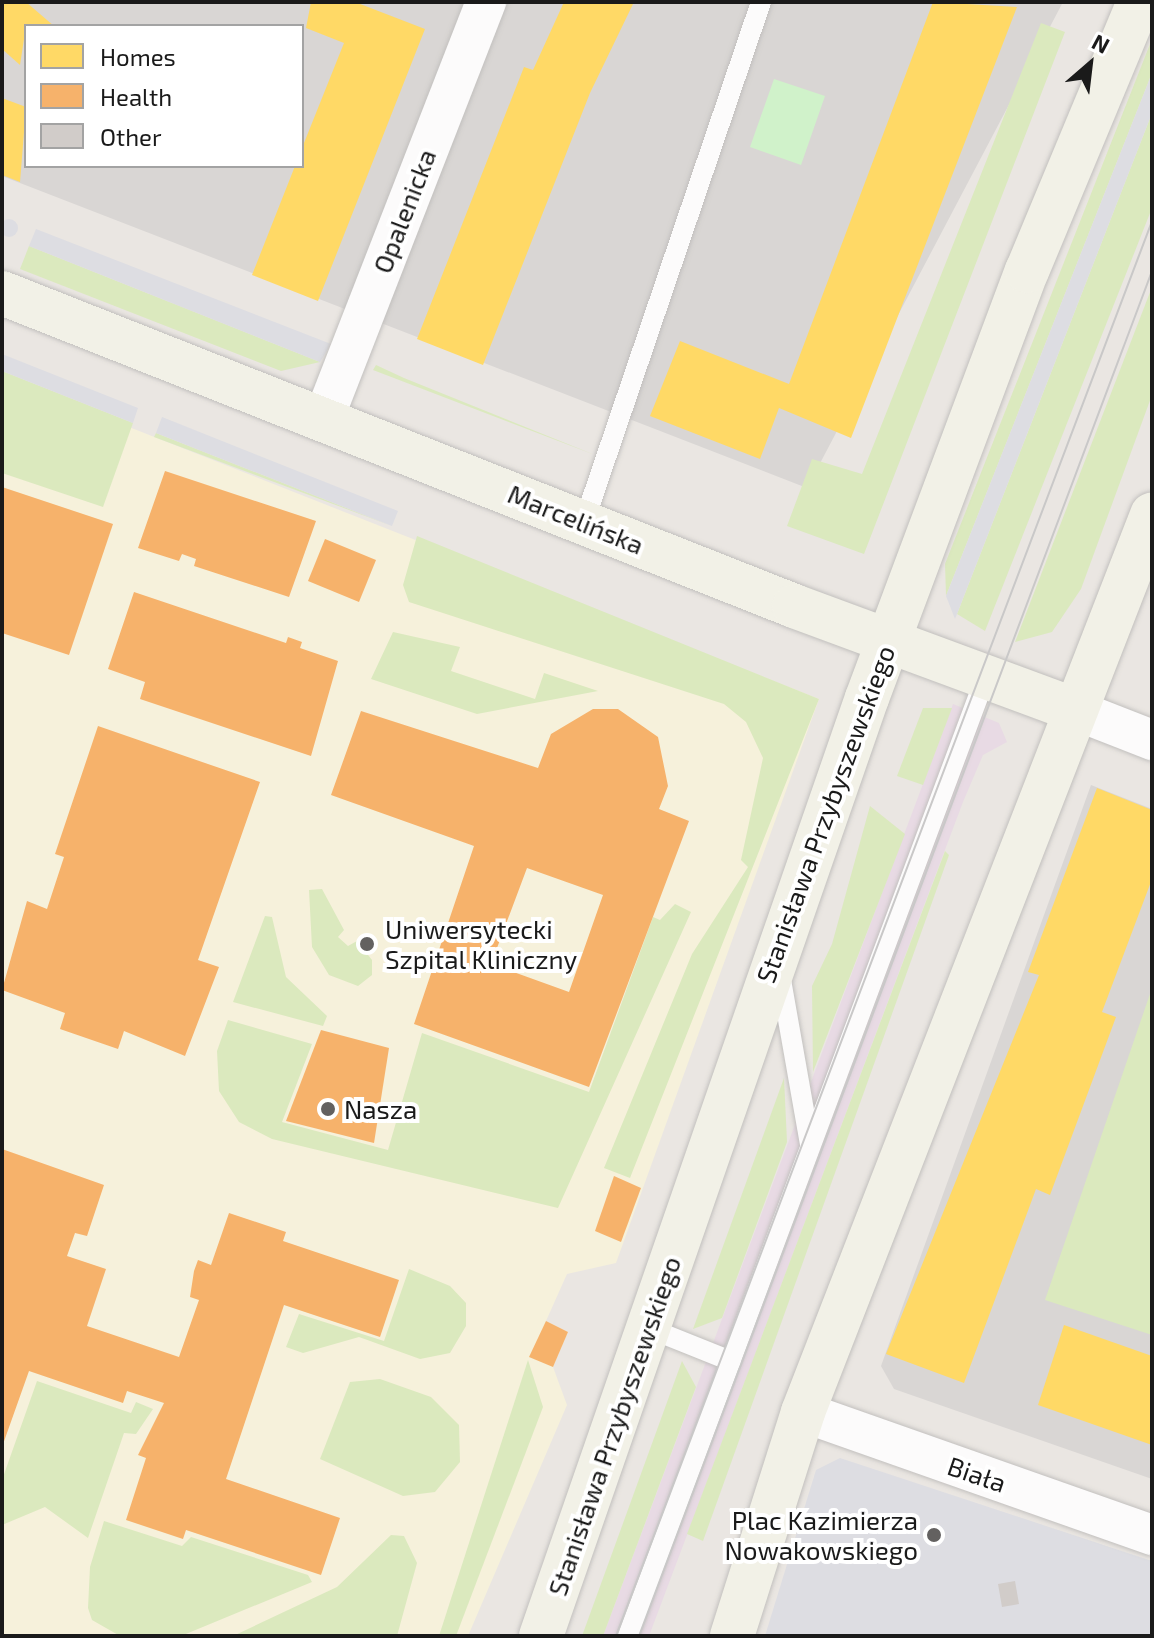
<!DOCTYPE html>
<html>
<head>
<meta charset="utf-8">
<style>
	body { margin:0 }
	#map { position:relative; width:1154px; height:1638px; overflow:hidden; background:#eae6e2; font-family:"Exo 2",sans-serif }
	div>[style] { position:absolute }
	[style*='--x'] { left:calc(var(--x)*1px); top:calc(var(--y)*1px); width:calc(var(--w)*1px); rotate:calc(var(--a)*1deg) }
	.residential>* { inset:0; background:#d9d6d4 }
	.industrial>* { inset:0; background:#e8dae4 }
	.education>* { inset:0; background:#f6f1db }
	.grass>* { inset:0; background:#dbe9be }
	.park>* { inset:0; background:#d0f2ca }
	.plaza>* { inset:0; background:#dddde2 }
	.round { border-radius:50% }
	.homes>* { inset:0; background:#ffd966 }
	.health>* { inset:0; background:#f6b26b }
	.building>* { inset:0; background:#d1ccc9 }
	.roads { filter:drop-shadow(0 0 2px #c2c0be) drop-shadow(0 0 2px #c2c0be) }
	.lane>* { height:20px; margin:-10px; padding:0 10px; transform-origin:10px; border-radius:10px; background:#fcfbfb }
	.street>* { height:40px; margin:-20px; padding:0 20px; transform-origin:20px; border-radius:20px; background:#fcfbfb }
	.secondary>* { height:44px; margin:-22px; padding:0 22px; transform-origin:22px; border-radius:22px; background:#f2f1e7 }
	.tram>* { height:2px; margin:-1px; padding:0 1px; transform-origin:1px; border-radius:1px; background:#c9c8c8 }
	.dots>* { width:22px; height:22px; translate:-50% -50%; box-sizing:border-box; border:4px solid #fff; border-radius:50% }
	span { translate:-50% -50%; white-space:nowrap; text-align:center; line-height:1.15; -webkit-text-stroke:8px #fff; paint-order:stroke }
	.street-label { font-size:26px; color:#1a1a1a }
	.poi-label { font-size:26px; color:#1a1a1a }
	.left { translate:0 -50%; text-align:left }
	.right { translate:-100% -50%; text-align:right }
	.frame { position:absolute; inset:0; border:4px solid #1a1a1a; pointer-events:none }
	.legend { position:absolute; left:24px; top:24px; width:280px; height:144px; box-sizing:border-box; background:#fff; border:2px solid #a3a3a3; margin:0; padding:10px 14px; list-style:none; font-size:24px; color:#1a1a1a }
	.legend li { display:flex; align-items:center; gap:16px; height:40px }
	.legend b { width:40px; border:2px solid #a3a3a3 }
	.north { position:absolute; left:1050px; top:24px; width:80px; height:80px; -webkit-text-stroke:6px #fff; paint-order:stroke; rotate:28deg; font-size:22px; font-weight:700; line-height:32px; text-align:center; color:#1a1a1a }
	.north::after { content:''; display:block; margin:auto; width:28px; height:36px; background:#1a1a1a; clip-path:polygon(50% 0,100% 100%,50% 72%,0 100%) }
</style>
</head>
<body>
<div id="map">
	<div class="residential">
		<div style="clip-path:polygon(evenodd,2px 2px,1063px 2px,807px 488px,2px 176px,2px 2px,26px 26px,302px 26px,302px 166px,26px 166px,26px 26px)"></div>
		<div style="clip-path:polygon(1091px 785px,1152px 809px,1152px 1479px,894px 1389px,881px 1366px)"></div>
	</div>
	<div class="industrial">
		<div style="clip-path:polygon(953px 704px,999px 723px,1007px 742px,983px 755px,963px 802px,649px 1636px,603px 1636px)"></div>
	</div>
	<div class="education">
		<div style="clip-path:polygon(2px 377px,819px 699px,616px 1263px,567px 1274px,546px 1321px,568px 1332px,553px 1367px,567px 1405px,468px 1636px,2px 1636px)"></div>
	</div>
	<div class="grass">
		<div style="clip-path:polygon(1041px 23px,1065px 32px,864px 554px,787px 526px,812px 459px,862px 474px)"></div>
		<div style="clip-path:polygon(1152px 39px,1152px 73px,946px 596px,945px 564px)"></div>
		<div style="clip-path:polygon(1152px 113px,1152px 208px,985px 631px,957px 614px)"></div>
		<div style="clip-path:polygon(29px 246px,320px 362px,281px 371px,20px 269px)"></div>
		<div style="clip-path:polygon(1152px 287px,1152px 395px,1081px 589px,1052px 632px,1015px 642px)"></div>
		<div style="clip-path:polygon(376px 365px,404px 378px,595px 455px,373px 370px)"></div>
		<div style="clip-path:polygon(2px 371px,133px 423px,103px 507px,2px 473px)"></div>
		<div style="clip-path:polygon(156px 433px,392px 526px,154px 437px)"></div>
		<div style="clip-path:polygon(417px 536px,819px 699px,630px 1178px,604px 1168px,692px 954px,748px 867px,741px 860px,763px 758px,746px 722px,724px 704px,409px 602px,403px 585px)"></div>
		<div style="clip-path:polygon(393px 632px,460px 647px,451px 671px,535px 699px,544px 673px,598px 691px,477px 714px,371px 679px)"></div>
		<div style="clip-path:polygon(923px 708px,952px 708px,923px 785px,897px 776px)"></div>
		<div style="clip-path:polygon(870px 806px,905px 834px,813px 1072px,812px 986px,832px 944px)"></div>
		<div style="clip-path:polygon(945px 851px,949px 855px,703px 1541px,687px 1534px)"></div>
		<div style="clip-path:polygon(322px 889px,344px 930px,338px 937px,348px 946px,357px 941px,372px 960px,372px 975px,358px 986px,329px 975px,312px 947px,309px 890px)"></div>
		<div style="clip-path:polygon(675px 904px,691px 912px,558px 1208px,272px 1139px,239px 1122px,219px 1091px,217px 1051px,228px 1020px,312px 1044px,282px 1122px,388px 1150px,422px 1033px,589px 1092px,653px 917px,660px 920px)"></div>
		<div style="clip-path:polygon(265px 916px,272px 917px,286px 977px,327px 1016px,323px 1026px,233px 1002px)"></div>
		<div style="clip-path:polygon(1152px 988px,1152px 1335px,1045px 1300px)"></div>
		<div style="clip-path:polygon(784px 1078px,787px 1142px,722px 1318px,693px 1329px)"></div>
		<div style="clip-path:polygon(409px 1269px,450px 1286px,466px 1303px,466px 1326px,450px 1353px,420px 1359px,359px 1337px,303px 1353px,286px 1347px,299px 1314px,384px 1341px)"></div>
		<div style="clip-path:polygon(528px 1360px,543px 1407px,456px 1636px,439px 1636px)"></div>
		<div style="clip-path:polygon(682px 1361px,696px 1387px,603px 1636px,582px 1636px)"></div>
		<div style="clip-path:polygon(380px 1379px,431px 1397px,459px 1425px,460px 1462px,435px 1492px,403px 1496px,320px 1459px,350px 1382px)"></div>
		<div style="clip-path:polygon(37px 1381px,131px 1413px,136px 1402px,153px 1409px,136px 1434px,124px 1433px,88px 1538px,45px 1507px,2px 1525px,2px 1480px)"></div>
		<div style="clip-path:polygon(104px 1521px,182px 1546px,191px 1537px,308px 1575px,312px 1582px,181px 1636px,120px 1636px,92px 1620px,88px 1608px,90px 1567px)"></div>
		<div style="clip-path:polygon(391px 1535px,404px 1536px,417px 1563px,397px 1636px,233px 1636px,337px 1587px)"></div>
	</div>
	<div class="park">
		<div style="clip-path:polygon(774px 79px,825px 96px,801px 165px,750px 147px)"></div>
	</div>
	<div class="plaza">
		<div style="clip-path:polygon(1152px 73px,1152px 113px,955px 619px,946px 596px)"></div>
		<div class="round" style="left:0;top:219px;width:18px;height:18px"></div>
		<div style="clip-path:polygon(36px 229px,331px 344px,320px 362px,29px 246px)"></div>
		<div style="clip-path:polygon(2px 354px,138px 408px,133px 423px,2px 371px)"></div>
		<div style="clip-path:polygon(162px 417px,398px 511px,392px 526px,156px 433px)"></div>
		<div style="clip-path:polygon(840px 1458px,1152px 1561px,1152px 1636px,765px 1636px,816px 1470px)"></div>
	</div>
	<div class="homes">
		<div style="clip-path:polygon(2px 2px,26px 2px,54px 26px,26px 26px,20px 65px,2px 49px)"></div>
		<div style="clip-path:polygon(311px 2px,355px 2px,425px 29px,318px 301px,252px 275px,295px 166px,302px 166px,302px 148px,344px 43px,306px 28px)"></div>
		<div style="clip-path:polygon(564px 2px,634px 2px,590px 93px,483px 365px,417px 339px,524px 67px,533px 70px)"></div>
		<div style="clip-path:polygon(933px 2px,1017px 7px,851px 438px,779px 408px,760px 459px,650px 416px,680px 341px,789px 384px)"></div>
		<div style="clip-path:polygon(2px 98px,26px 107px,20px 182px,2px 175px)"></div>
		<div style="clip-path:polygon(1097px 788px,1152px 810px,1152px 879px,1102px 1012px,1116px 1017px,1050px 1195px,1036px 1189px,964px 1383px,886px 1354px,1039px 975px,1028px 972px)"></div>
		<div style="clip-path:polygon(1064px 1325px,1152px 1356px,1152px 1445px,1038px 1405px)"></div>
	</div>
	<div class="health">
		<div style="clip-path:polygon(165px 471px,316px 521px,289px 597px,194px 566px,196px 559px,182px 554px,179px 561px,138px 548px)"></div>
		<div style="clip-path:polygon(2px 487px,113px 524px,69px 655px,2px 633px)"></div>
		<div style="clip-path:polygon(325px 539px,376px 560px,359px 602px,308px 581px)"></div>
		<div style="clip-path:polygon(134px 592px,286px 643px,288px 637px,302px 642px,300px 648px,338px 661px,311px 756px,140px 699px,145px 682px,108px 669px)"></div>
		<div style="clip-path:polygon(evenodd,593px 709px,618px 709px,658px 737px,668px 786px,659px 809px,689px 821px,589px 1087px,414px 1024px,474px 846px,331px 795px,361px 711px,538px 768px,551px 734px,593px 709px,527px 868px,603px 895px,569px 992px,491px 964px,527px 868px)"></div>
		<div style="clip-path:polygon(98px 726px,260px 782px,198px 960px,219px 967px,185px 1056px,124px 1031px,118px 1049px,60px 1029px,65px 1013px,2px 990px,27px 901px,47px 909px,64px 857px,55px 854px)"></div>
		<div style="clip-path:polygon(321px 1030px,389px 1048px,374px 1143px,286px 1121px)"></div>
		<div style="clip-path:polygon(2px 1149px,104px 1185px,87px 1236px,75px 1233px,67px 1256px,106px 1269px,87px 1326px,179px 1357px,199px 1300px,190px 1297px,194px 1271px,198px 1260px,211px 1265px,229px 1213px,286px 1232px,283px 1241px,399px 1280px,380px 1337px,284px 1305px,226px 1479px,340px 1518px,321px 1575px,186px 1530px,183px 1539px,126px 1520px,146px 1458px,138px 1455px,164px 1403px,127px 1391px,123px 1403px,29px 1371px,2px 1447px)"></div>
		<div style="clip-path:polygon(614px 1176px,641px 1188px,621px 1242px,595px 1231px)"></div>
		<div style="clip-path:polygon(546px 1321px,568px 1332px,553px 1367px,529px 1357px)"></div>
	</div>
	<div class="building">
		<div style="clip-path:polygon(1015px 1581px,1019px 1604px,1002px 1607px,998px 1584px)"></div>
	</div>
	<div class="roads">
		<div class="lane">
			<div style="--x:584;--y:522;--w:549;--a:-71.2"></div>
			<div style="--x:780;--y:974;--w:173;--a:80"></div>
			<div style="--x:651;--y:1329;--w:86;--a:21.8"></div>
			<div style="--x:628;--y:1636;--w:1025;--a:-69.55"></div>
		</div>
		<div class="street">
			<div style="--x:323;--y:420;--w:449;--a:-68.7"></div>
			<div style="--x:1075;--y:710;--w:83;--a:21.3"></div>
			<div style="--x:803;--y:1412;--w:370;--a:19.4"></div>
		</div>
		<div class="secondary">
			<div style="--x:2;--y:293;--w:852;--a:21.56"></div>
			<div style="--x:794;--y:606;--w:300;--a:20.3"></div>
			<div style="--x:541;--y:1636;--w:993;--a:-70.84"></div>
			<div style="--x:867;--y:698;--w:456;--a:-69.5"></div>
			<div style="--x:1027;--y:271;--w:291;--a:-67.4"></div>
			<div style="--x:732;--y:1636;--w:235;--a:-72.4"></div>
			<div style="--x:803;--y:1412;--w:963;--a:-68.74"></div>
		</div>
	</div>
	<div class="tram">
		<div style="--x:616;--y:1636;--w:1513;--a:-69.25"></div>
		<div style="--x:639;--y:1636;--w:1458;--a:-69.4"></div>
	</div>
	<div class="dots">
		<div style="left:367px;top:944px;background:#636160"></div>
		<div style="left:328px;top:1109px;background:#636160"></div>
		<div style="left:934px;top:1535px;background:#636160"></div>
	</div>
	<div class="street-label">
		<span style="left:404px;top:211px;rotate:-69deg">Opalenicka</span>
		<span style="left:576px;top:519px;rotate:22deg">Marcelińska</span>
		<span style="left:825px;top:814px;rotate:-70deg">Stanisława Przybyszewskiego</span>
		<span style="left:614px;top:1426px;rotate:-71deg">Stanisława Przybyszewskiego</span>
		<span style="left:977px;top:1474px;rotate:19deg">Biała</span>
	</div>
	<div class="poi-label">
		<span class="left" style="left:385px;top:944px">Uniwersytecki<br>Szpital Kliniczny</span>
		<span class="left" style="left:344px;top:1109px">Nasza</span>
		<span class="right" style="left:918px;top:1535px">Plac Kazimierza<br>Nowakowskiego</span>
	</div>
	<div class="frame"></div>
	<ul class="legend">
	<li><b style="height:22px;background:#ffd966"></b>Homes</li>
	<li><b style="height:22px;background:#f6b26b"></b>Health</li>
	<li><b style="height:22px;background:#d1ccc9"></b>Other</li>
	</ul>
	<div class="north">N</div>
</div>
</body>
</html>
